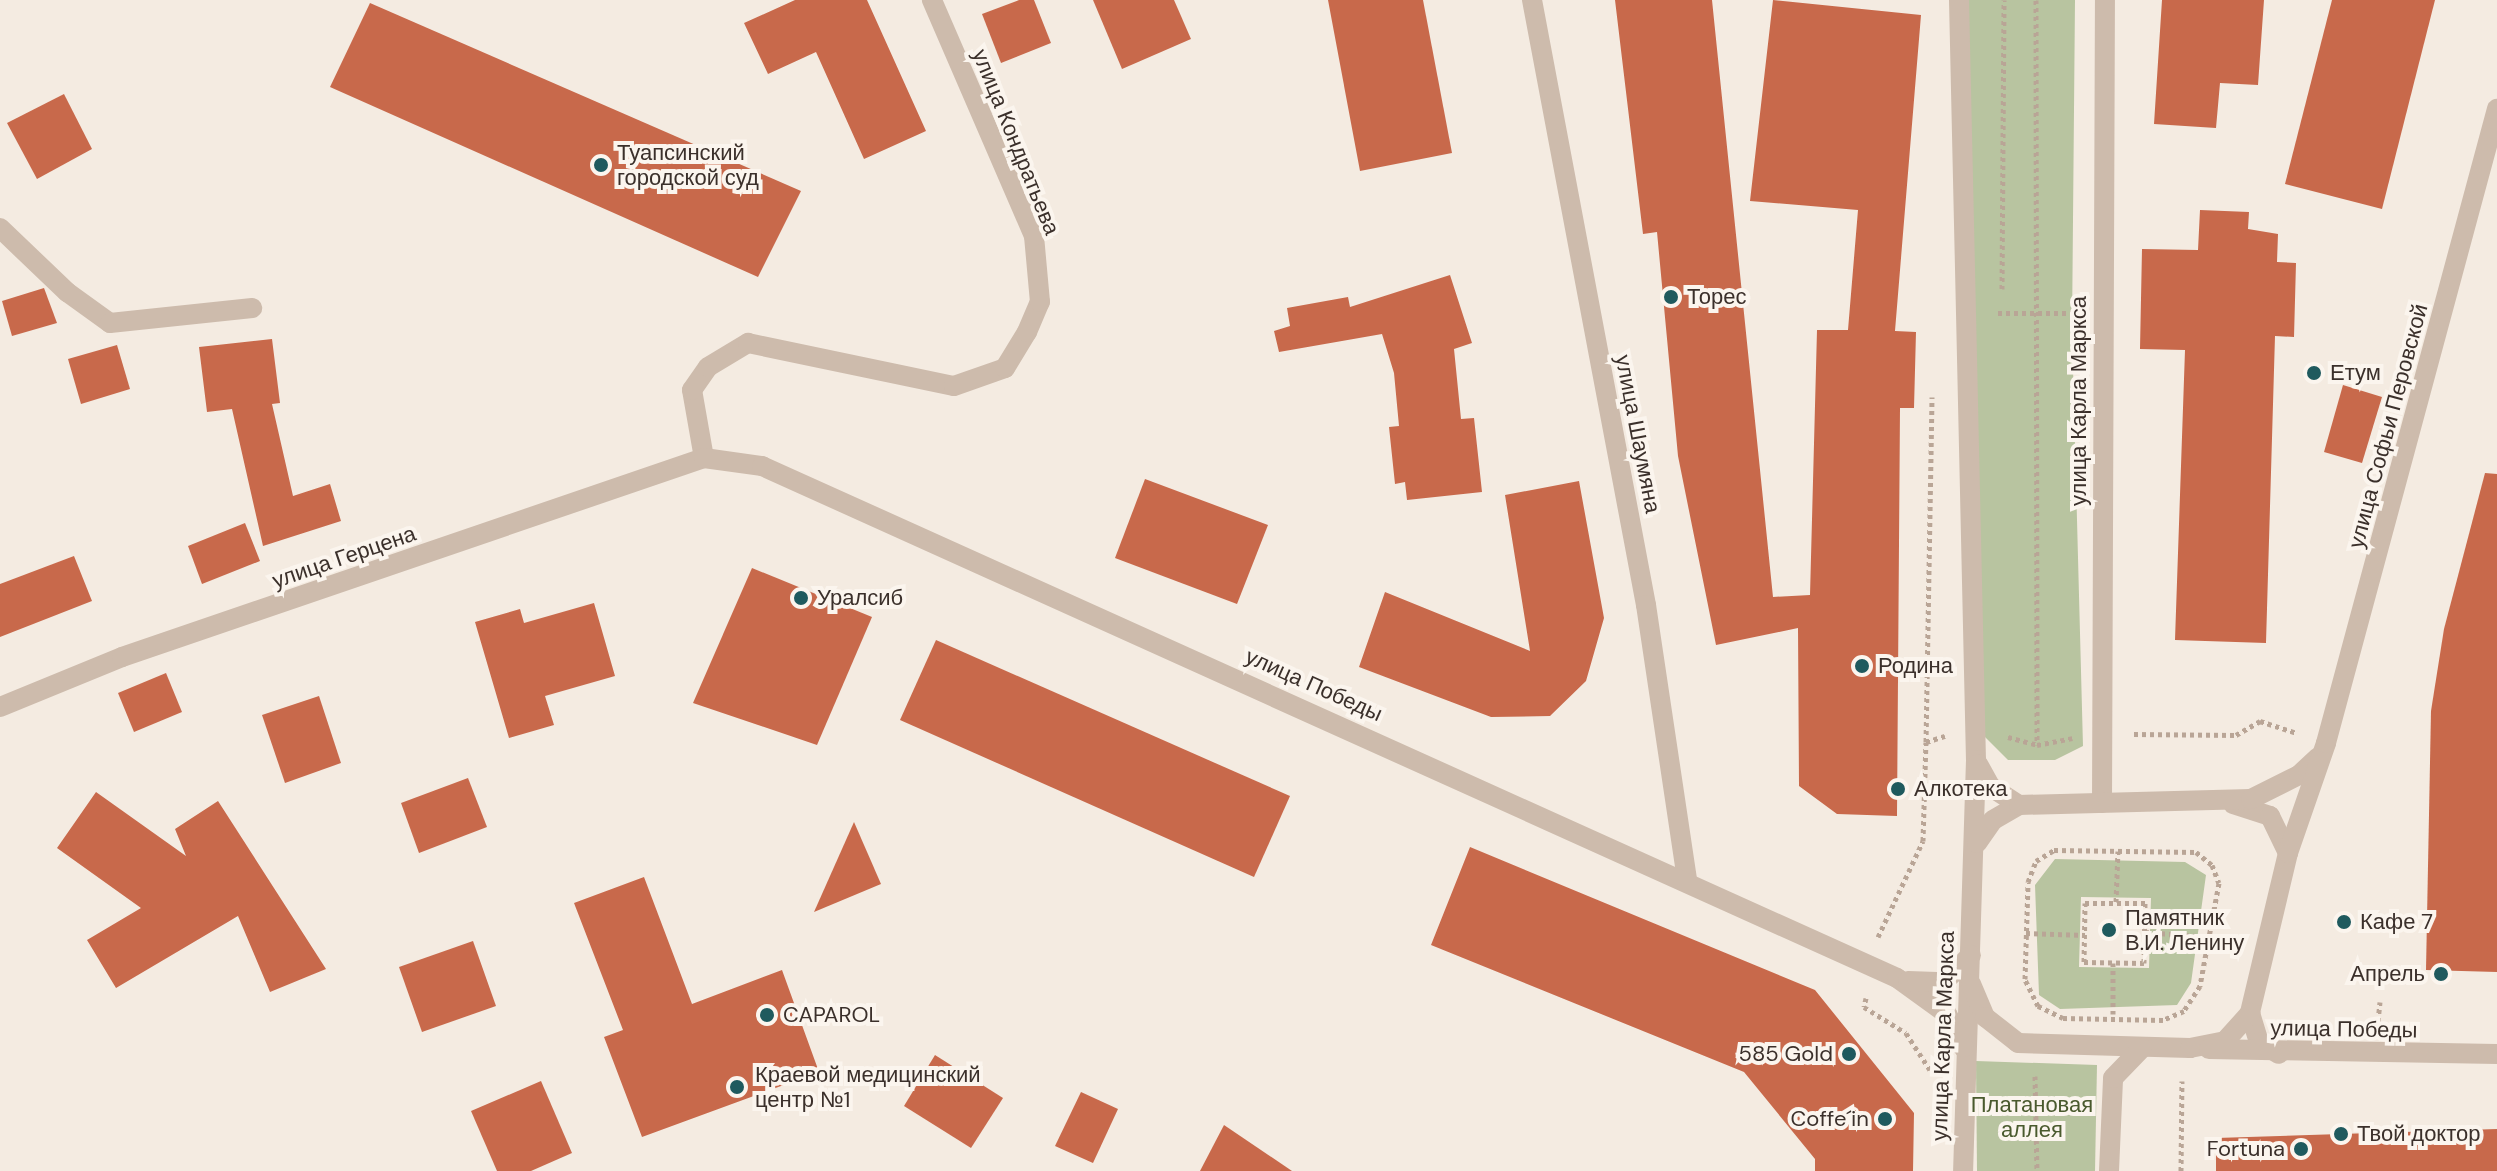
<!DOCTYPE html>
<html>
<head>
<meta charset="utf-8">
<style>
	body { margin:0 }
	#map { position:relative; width:2497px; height:1171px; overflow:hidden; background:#f4ebe1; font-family:"DM Sans",sans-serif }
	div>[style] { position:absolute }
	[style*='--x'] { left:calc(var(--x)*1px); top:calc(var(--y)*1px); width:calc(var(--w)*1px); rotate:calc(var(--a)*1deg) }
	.green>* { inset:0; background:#b8c4a0 }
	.building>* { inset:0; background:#c8694b }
	.path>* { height:5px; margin-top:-2.5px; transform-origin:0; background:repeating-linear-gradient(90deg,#b9a596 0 4px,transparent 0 8px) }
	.street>* { height:20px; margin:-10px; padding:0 10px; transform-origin:10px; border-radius:10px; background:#cdbbac }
	.dots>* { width:22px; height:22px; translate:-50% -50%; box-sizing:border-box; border:4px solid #fbf5ee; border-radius:50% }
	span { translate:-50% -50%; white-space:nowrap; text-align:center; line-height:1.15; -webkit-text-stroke:8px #fbf5ee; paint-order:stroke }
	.street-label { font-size:22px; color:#3b302b }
	.poi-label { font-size:22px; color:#3b302b }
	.left { translate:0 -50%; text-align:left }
	.right { translate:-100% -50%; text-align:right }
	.park-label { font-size:22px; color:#4a5a2e }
</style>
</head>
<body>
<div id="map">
	<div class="green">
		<div style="clip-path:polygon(1964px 0,2075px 0,2072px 331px,2083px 746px,2055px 760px,2008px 760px,1983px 735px)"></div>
		<div style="clip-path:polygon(evenodd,2055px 859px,2185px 862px,2206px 875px,2191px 983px,2177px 1005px,2060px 1009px,2039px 995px,2035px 885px,2055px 859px,2081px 897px,2151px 898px,2149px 968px,2079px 967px,2081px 897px)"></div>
		<div style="clip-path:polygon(1976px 1061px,2097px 1065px,2095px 1171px,1977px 1171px)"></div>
	</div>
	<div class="building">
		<div style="clip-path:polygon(795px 0,867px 0,926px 131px,864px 159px,816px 52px,768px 74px,744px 23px)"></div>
		<div style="clip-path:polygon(1019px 0,1034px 0,1051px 43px,1001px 63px,982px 14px)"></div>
		<div style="clip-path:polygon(1093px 0,1174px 0,1191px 39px,1122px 69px)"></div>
		<div style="clip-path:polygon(1328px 0,1423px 0,1452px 153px,1360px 171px)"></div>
		<div style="clip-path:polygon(1615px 0,1712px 0,1773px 597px,1810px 595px,1817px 330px,1848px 330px,1858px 210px,1750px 201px,1773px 0,1921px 15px,1895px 331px,1916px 332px,1914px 408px,1900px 408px,1897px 816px,1837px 814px,1799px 786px,1798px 628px,1716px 645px,1678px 456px,1657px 232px,1643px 234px)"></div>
		<div style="clip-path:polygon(2162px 0,2264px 0,2258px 85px,2220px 83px,2216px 128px,2154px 124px)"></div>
		<div style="clip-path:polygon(2332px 0,2435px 0,2382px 209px,2285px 184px)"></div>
		<div style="clip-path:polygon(370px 3px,801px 191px,758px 277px,330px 87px)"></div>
		<div style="clip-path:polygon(64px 94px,92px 149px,37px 179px,7px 123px)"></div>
		<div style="clip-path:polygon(2200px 210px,2249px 212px,2248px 229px,2278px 234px,2277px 262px,2296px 263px,2294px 337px,2275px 336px,2266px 643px,2175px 640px,2185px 350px,2140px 349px,2142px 249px,2198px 250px)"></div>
		<div style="clip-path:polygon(1450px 275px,1472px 343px,1454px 349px,1461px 419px,1474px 418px,1482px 492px,1407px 500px,1405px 482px,1395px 484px,1389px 427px,1399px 426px,1394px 373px,1382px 334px,1279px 352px,1274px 331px,1290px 326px,1287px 308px,1348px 297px,1350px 307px)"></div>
		<div style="clip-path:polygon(44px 288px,57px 323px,12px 336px,2px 301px)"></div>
		<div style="clip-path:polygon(272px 339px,280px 403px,272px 404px,293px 496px,330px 484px,341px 521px,263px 546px,232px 409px,207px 412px,199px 347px)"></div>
		<div style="clip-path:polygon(117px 345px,130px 389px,81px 404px,68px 359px)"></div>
		<div style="clip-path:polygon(2343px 385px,2382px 397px,2362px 463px,2324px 452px)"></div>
		<div style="clip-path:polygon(2485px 473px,2497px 474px,2497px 972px,2426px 970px,2431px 711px,2444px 629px)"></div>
		<div style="clip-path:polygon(1145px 479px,1268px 525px,1237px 604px,1115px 558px)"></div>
		<div style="clip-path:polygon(1579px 481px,1604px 618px,1586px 681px,1550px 716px,1491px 717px,1359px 667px,1385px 592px,1530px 651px,1505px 495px)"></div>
		<div style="clip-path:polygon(245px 523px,260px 561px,202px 584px,188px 546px)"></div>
		<div style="clip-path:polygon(74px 556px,92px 601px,0 637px,0 584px)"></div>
		<div style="clip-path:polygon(752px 568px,872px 617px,817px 745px,693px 703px)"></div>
		<div style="clip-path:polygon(594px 603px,615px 676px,545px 696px,554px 725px,509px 738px,475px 622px,520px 609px,524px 623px)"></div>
		<div style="clip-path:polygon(936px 640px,1290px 796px,1254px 877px,900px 720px)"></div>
		<div style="clip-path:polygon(166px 673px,182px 712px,134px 732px,118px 693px)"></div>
		<div style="clip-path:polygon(319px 696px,341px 763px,285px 783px,262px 715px)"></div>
		<div style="clip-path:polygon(468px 778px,487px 827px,419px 853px,401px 803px)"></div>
		<div style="clip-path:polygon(96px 792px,186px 856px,175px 829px,218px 801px,326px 969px,270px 992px,238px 916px,116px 988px,87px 940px,141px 908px,57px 848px)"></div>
		<div style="clip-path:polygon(854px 822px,881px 884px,814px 912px)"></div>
		<div style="clip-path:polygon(1470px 847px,1815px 990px,1914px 1113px,1913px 1171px,1815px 1171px,1815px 1159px,1744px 1072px,1431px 945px)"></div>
		<div style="clip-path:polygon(644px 877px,692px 1004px,782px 970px,819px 1072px,642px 1137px,604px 1037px,623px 1030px,574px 903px)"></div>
		<div style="clip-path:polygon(473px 941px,496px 1006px,422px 1032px,399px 967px)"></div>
		<div style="clip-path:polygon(935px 1055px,1003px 1098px,971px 1148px,904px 1106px)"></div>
		<div style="clip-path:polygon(541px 1081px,572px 1153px,531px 1171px,497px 1171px,471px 1111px)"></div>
		<div style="clip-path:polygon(1081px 1092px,1118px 1109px,1093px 1163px,1055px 1146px)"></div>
		<div style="clip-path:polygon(1224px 1125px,1292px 1171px,1200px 1171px)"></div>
		<div style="clip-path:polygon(2497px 1129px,2497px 1171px,2216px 1171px,2216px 1138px)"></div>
	</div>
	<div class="path">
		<div style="--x:2036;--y:0;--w:745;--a:89.92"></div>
		<div style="--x:2002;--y:289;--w:289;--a:-89.6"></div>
		<div style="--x:1998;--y:313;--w:74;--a:0"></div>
		<div style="--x:2134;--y:734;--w:102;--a:0.6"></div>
		<div style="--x:2236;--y:735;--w:28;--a:-30"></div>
		<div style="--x:2260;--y:721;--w:39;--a:18"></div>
		<div style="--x:2008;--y:737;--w:30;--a:15"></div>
		<div style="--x:2037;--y:745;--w:36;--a:-11"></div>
		<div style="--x:1926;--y:742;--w:345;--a:-89"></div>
		<div style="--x:2054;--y:850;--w:142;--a:0.8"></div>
		<div style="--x:2196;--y:852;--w:21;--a:39"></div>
		<div style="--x:2212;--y:865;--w:19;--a:69"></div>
		<div style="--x:2219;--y:883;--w:105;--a:100.5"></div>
		<div style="--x:2200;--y:986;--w:30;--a:123"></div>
		<div style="--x:2184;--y:1011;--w:23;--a:157"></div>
		<div style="--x:2163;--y:1020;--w:100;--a:-178.9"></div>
		<div style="--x:2063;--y:1018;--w:28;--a:-154"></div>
		<div style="--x:2038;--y:1006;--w:30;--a:-116"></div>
		<div style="--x:2025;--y:979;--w:97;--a:-88.2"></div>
		<div style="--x:2028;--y:882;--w:22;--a:-69"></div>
		<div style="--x:2036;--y:861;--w:21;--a:-31"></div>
		<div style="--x:2116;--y:902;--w:51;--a:-87.8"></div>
		<div style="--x:2085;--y:903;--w:60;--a:0"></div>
		<div style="--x:2145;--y:903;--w:60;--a:91"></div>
		<div style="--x:2144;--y:963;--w:60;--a:-179"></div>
		<div style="--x:2084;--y:962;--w:59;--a:-89"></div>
		<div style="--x:2145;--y:932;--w:64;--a:4.5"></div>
		<div style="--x:2026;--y:933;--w:59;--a:1.9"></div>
		<div style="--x:1878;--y:937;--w:106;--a:-64.9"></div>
		<div style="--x:1923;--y:841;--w:99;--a:-88.3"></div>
		<div style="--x:1926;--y:742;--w:20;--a:-18"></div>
		<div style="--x:2113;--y:963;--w:51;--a:90"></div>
		<div style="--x:1866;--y:998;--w:9;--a:103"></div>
		<div style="--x:1864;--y:1007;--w:49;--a:31.8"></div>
		<div style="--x:1906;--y:1033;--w:44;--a:57"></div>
		<div style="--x:2378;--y:1021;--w:19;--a:-84"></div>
		<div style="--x:2035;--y:1076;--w:95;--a:88.8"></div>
		<div style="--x:2181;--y:1171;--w:90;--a:-89.4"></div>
	</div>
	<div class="street">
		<div style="--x:1532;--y:0;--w:616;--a:79.33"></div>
		<div style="--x:1646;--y:605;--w:277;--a:81.5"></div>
		<div style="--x:1959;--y:0;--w:760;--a:88.72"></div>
		<div style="--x:1976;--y:760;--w:411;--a:91.8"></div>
		<div style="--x:0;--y:228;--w:93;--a:43.7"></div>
		<div style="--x:67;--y:292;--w:53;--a:35.8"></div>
		<div style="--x:110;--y:323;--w:143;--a:-6"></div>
		<div style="--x:704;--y:458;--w:69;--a:-100"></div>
		<div style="--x:692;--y:390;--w:28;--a:-55"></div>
		<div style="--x:708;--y:367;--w:47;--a:-31"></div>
		<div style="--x:748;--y:343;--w:210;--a:11.8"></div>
		<div style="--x:954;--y:386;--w:54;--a:-19.4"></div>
		<div style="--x:1005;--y:368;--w:42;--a:-58.6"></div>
		<div style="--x:1027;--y:332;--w:33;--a:-67"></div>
		<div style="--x:1040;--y:302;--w:66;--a:-95.2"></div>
		<div style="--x:1034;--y:236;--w:257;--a:-113.4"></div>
		<div style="--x:0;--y:707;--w:132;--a:-22.3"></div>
		<div style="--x:122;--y:657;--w:615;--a:-18.88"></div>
		<div style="--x:704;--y:458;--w:59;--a:7.9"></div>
		<div style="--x:762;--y:466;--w:1245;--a:24.28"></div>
		<div style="--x:1897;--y:978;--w:62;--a:35.8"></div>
		<div style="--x:1947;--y:1014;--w:37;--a:64"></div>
		<div style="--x:1978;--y:764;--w:26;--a:61"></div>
		<div style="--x:1991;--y:787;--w:33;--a:33"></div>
		<div style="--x:2102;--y:803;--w:803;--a:-89.79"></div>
		<div style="--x:2233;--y:804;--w:39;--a:18"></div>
		<div style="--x:2270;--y:816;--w:41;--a:64.1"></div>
		<div style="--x:2288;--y:853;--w:164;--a:103.4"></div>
		<div style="--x:2250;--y:1013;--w:30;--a:73"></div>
		<div style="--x:2259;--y:1042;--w:23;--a:31"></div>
		<div style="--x:1977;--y:843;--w:28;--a:-55"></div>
		<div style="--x:1993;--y:820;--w:30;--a:-30"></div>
		<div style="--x:2019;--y:805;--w:232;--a:-1.5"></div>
		<div style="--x:2251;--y:799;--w:54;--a:-26.6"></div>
		<div style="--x:2299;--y:775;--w:26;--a:-43"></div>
		<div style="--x:2288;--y:853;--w:116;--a:-70.9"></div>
		<div style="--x:2326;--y:743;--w:657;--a:-74.91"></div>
		<div style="--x:1908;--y:981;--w:36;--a:2"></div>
		<div style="--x:1944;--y:982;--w:38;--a:-45"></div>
		<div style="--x:1971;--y:984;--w:36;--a:67"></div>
		<div style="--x:1985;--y:1017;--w:42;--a:38.2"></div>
		<div style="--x:2018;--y:1043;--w:172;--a:1.7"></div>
		<div style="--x:2190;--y:1048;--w:36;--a:-11"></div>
		<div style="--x:2225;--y:1041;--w:38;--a:-48"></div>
		<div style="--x:2209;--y:1049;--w:288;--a:1"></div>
		<div style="--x:2109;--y:1171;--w:93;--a:-87.5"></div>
		<div style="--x:2113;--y:1078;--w:42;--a:-46"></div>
	</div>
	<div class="dots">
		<div style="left:601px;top:165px;background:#1f5a5e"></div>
		<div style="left:1671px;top:297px;background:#1f5a5e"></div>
		<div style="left:2314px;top:373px;background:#1f5a5e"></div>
		<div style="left:801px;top:598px;background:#1f5a5e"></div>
		<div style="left:1862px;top:666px;background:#1f5a5e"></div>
		<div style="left:1898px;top:789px;background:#1f5a5e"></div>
		<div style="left:2344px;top:922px;background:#1f5a5e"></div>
		<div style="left:2109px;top:930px;background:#1f5a5e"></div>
		<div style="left:2441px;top:974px;background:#1f5a5e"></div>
		<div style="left:767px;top:1015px;background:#1f5a5e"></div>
		<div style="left:1849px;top:1054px;background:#1f5a5e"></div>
		<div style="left:737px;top:1087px;background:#1f5a5e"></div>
		<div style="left:1885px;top:1119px;background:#1f5a5e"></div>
		<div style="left:2341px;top:1134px;background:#1f5a5e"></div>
		<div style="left:2301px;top:1149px;background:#1f5a5e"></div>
	</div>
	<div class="street-label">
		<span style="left:1016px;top:142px;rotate:68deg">улица Кондратьева</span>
		<span style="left:2079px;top:401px;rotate:-90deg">улица Карла Маркса</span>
		<span style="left:2388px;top:426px;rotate:-75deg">улица Софьи Перовской</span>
		<span style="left:1638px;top:434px;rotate:79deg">улица Шаумяна</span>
		<span style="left:344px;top:557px;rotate:-19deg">улица Герцена</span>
		<span style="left:1314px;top:685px;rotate:24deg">улица Победы</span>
		<span style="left:2344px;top:1029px;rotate:1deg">улица Победы</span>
		<span style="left:1943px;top:1036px;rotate:-88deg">улица Карла Маркса</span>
	</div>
	<div class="poi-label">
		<span class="left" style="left:617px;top:165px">Туапсинский<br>городской суд</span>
		<span class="left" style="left:1687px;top:297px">Торес</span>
		<span class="left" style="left:2330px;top:373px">Етум</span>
		<span class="left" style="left:817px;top:598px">Уралсиб</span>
		<span class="left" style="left:1878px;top:666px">Родина</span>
		<span class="left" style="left:1914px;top:789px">Алкотека</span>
		<span class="left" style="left:2125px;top:930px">Памятник<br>В.И. Ленину</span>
		<span class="left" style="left:2360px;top:922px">Кафе 7</span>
		<span class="right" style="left:2425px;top:974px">Апрель</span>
		<span class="left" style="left:783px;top:1015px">CAPAROL</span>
		<span class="right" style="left:1833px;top:1054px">585 Gold</span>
		<span class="left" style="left:755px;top:1087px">Краевой медицинский<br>центр №1</span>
		<span class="right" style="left:1869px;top:1119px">Coffe´in</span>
		<span class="left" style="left:2357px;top:1134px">Твой доктор</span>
		<span class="right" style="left:2285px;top:1149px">Fortuna</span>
	</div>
	<div class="park-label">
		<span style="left:2032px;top:1117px">Платановая<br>аллея</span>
	</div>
</div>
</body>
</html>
